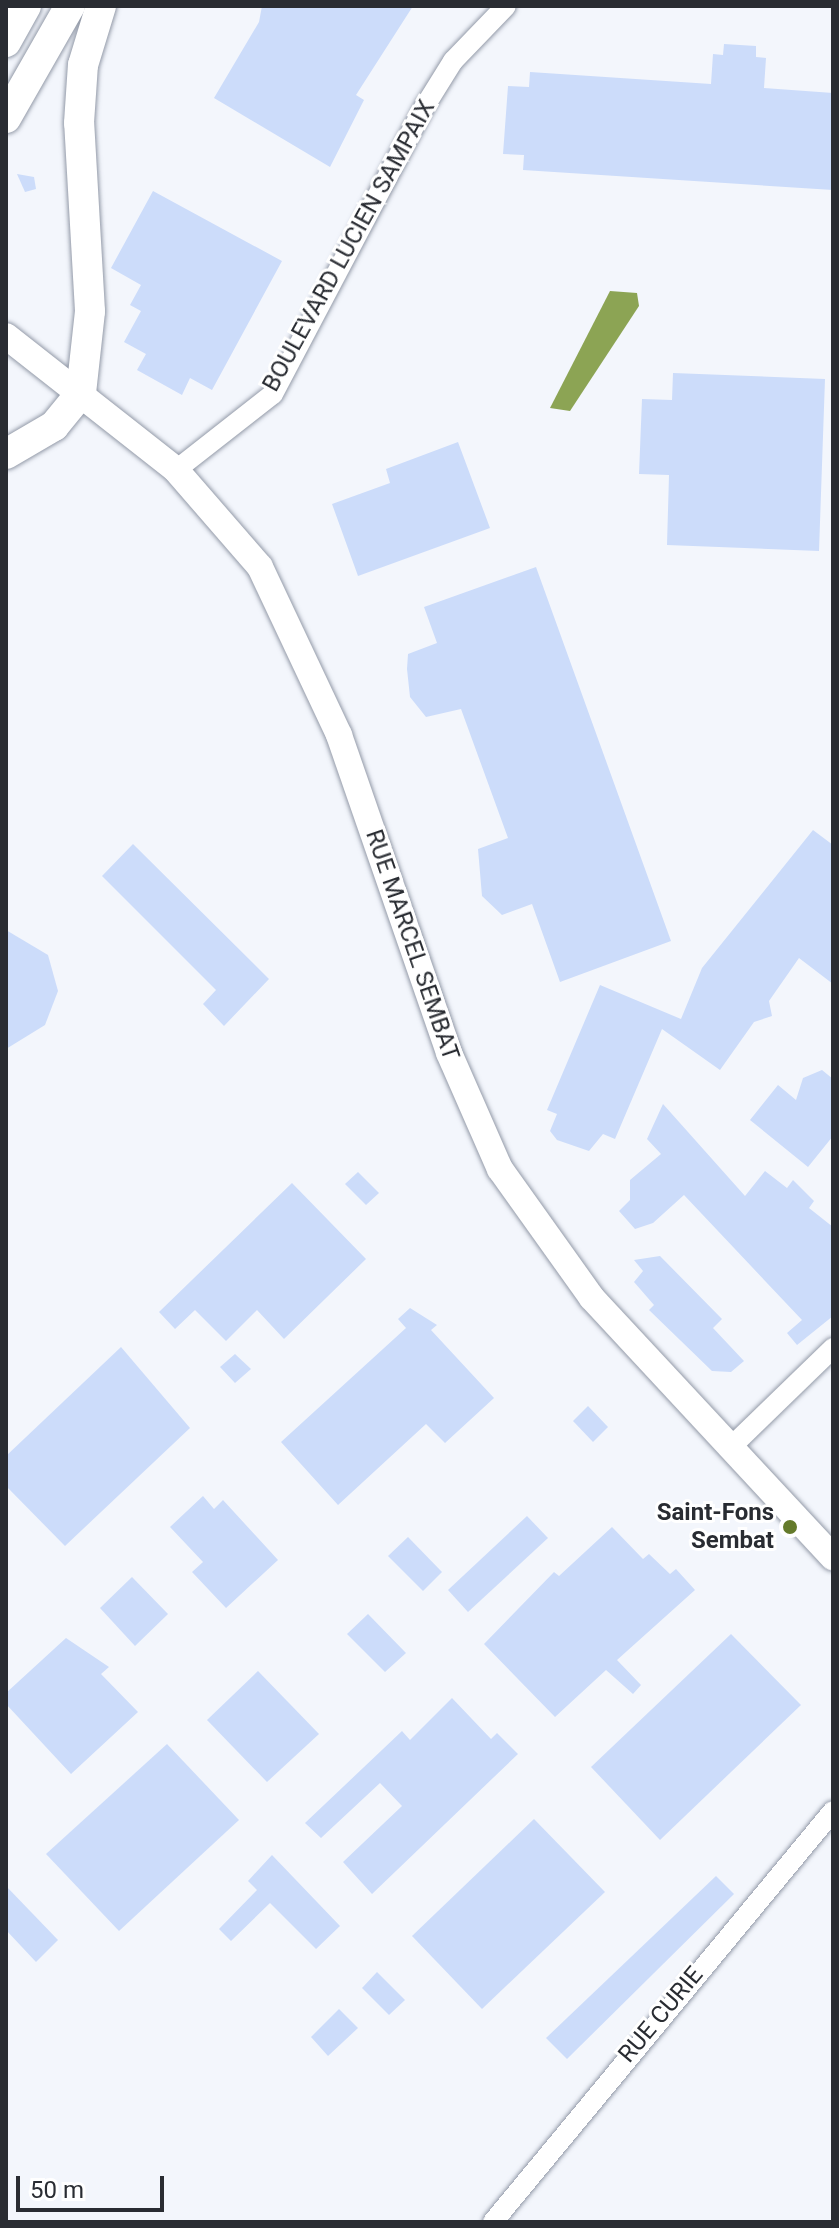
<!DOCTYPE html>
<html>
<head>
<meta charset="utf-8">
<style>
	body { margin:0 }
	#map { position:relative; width:839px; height:2228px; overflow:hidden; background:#f3f6fc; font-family:Roboto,sans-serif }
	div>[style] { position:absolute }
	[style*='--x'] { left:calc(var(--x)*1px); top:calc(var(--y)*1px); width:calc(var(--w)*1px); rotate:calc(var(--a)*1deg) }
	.water>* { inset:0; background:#8ca454 }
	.building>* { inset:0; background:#ccdcfa }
	.roads { filter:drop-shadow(0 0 2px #939aa8) drop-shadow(0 0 2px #939aa8) }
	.minor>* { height:20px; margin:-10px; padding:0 10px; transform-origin:10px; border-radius:10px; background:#fff }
	.major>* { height:26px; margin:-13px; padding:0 13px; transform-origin:13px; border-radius:13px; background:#fff }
	.highway>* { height:30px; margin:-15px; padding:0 15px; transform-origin:15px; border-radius:15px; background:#fff }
	.dots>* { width:22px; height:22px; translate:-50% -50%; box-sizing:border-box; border:4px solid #fff; border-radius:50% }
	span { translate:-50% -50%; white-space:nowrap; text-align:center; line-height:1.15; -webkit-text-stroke:6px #fff; paint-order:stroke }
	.street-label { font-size:24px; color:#292c32 }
	.poi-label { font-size:24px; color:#292c32; font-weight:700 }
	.right { translate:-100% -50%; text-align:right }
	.frame { position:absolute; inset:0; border:8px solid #292c32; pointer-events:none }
	.scale { position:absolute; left:16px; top:2176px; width:148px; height:36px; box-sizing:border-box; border:4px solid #292c32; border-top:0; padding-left:10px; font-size:24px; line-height:28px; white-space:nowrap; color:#292c32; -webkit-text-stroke:6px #fff; paint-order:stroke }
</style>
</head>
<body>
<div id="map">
	<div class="water">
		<div style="clip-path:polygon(610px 291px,637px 293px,639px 306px,570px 411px,550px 408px)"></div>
	</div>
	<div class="building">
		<div style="clip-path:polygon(262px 6px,413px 6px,356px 95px,364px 100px,330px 167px,214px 98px,259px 22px)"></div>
		<div style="clip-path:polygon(724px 44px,756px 46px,756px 57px,766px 58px,764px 88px,833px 93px,833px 190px,523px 170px,524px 155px,503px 154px,508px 86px,529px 87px,530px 72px,711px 84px,713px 54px,723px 55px)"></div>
		<div style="clip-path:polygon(17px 174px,34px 177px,36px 189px,25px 192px)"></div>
		<div style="clip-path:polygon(153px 191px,282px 261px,212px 390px,190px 378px,182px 395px,137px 370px,146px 354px,124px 342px,141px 311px,130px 305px,141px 285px,111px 268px)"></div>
		<div style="clip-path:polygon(673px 373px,825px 379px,819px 551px,667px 545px,669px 475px,639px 474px,642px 399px,672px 400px)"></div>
		<div style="clip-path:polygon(458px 442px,490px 528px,358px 576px,332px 504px,390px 483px,386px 469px)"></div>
		<div style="clip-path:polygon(536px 567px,671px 941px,560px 982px,532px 904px,502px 915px,482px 896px,478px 849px,508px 838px,461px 709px,426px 717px,410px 697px,407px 669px,408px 654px,437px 643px,424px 607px)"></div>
		<div style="clip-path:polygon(813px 830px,833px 845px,833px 984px,799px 958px,769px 1001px,772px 1016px,754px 1022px,720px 1070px,662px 1029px,615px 1139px,603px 1134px,589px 1151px,557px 1140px,550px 1131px,557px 1114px,547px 1110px,600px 985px,681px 1019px,702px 968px)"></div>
		<div style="clip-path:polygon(133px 844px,269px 979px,224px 1026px,203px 1004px,216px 990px,102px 876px)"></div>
		<div style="clip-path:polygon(6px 930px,48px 955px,58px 991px,45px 1025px,6px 1049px)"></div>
		<div style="clip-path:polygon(822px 1070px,833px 1079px,833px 1136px,808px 1167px,750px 1120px,778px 1085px,796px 1100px,803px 1078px)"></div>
		<div style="clip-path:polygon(663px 1104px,745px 1196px,765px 1171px,787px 1188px,793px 1180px,814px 1201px,809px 1208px,833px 1227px,833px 1316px,797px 1345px,787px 1333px,802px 1320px,684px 1195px,653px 1223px,635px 1229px,619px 1211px,630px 1200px,630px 1180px,661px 1154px,647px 1139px)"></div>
		<div style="clip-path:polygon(358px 1172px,379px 1193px,366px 1205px,345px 1184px)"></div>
		<div style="clip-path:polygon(292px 1183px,366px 1259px,284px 1339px,257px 1310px,226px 1341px,195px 1310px,175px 1329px,159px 1312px)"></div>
		<div style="clip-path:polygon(660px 1256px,722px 1319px,713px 1328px,744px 1361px,731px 1372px,712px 1371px,649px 1310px,654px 1305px,634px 1282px,643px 1271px,634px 1260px)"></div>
		<div style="clip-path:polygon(410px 1308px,437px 1325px,431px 1330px,494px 1398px,445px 1443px,426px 1424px,338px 1505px,281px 1442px,406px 1328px,398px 1319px)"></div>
		<div style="clip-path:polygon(121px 1347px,190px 1428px,65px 1546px,6px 1486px,6px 1456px)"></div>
		<div style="clip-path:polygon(235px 1354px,251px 1369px,235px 1383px,220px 1367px)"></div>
		<div style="clip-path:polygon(588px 1406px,608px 1427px,593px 1442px,573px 1421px)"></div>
		<div style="clip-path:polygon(203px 1496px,214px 1509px,223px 1500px,278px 1560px,226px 1608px,192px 1572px,203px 1562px,170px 1527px)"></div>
		<div style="clip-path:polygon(527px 1516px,548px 1538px,468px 1612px,448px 1590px)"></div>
		<div style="clip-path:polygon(612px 1527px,643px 1559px,649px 1554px,670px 1574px,676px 1569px,695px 1590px,617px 1660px,641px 1685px,633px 1694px,606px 1670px,555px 1717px,484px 1644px,554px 1572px,559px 1576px)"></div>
		<div style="clip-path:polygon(408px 1537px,442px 1572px,423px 1591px,388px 1556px)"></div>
		<div style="clip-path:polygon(132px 1577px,168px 1614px,135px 1646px,100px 1608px)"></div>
		<div style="clip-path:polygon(368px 1614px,406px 1653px,385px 1672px,347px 1634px)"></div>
		<div style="clip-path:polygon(731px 1634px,801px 1705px,660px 1840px,591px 1767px)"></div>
		<div style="clip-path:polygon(66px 1638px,109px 1667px,101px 1674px,138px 1712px,71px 1774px,6px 1704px,6px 1693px)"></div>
		<div style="clip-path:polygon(258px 1671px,319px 1734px,267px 1782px,207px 1720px)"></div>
		<div style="clip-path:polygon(452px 1698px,491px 1739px,497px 1733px,518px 1754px,372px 1894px,343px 1862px,402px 1806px,380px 1783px,321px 1838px,305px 1823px,402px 1731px,410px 1740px)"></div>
		<div style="clip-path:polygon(167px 1744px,239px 1820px,119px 1931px,46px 1854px)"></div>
		<div style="clip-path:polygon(534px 1819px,605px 1892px,482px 2009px,412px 1936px)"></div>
		<div style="clip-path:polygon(272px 1855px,340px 1926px,316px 1949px,270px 1903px,231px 1941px,219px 1929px,257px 1890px,248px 1881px)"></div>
		<div style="clip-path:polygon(716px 1876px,734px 1894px,567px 2059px,546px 2038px)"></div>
		<div style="clip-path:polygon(6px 1886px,58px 1940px,36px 1962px,6px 1930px)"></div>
		<div style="clip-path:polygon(377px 1972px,405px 2000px,389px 2015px,362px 1988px)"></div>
		<div style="clip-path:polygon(339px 2009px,358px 2028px,328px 2056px,311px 2037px)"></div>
	</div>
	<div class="roads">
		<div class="minor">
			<div style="--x:176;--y:470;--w:123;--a:-38.1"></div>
			<div style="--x:273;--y:394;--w:326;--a:-62.2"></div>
			<div style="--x:425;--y:106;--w:53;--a:-58.1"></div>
			<div style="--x:453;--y:61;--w:76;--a:-46.1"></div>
			<div style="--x:732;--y:1446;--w:141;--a:-44.1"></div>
			<div style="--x:493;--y:2222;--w:533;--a:-50.4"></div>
		</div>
		<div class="major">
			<div style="--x:6;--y:336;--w:216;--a:38.2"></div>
			<div style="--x:176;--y:470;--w:128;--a:49.1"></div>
			<div style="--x:260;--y:567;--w:186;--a:64.8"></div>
			<div style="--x:339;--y:735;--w:336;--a:70.9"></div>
			<div style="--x:449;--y:1053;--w:127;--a:66.3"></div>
			<div style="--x:500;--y:1169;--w:158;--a:54.5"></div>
			<div style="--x:592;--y:1298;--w:354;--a:47.1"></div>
		</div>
		<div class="highway">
			<div style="--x:6;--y:42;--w:41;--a:-60.9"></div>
			<div style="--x:6;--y:118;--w:129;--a:-60.3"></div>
			<div style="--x:6;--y:454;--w:56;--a:-30.3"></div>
			<div style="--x:54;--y:426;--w:43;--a:-50.7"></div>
			<div style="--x:81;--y:393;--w:82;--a:-83.7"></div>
			<div style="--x:90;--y:311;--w:188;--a:-93.3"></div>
			<div style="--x:79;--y:123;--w:58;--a:-86.1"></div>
			<div style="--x:83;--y:65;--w:62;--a:-73"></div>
		</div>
	</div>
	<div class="dots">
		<div style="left:790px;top:1527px;background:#647a2b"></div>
	</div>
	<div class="street-label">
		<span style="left:349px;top:246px;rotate:-61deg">BOULEVARD LUCIEN SAMPAIX</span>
		<span style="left:412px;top:945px;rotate:71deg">RUE MARCEL SEMBAT</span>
		<span style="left:661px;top:2015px;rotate:-50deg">RUE CURIE</span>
	</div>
	<div class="poi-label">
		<span class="right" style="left:774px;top:1527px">Saint-Fons<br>Sembat</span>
	</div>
	<div class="frame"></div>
	<div class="scale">50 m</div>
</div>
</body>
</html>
